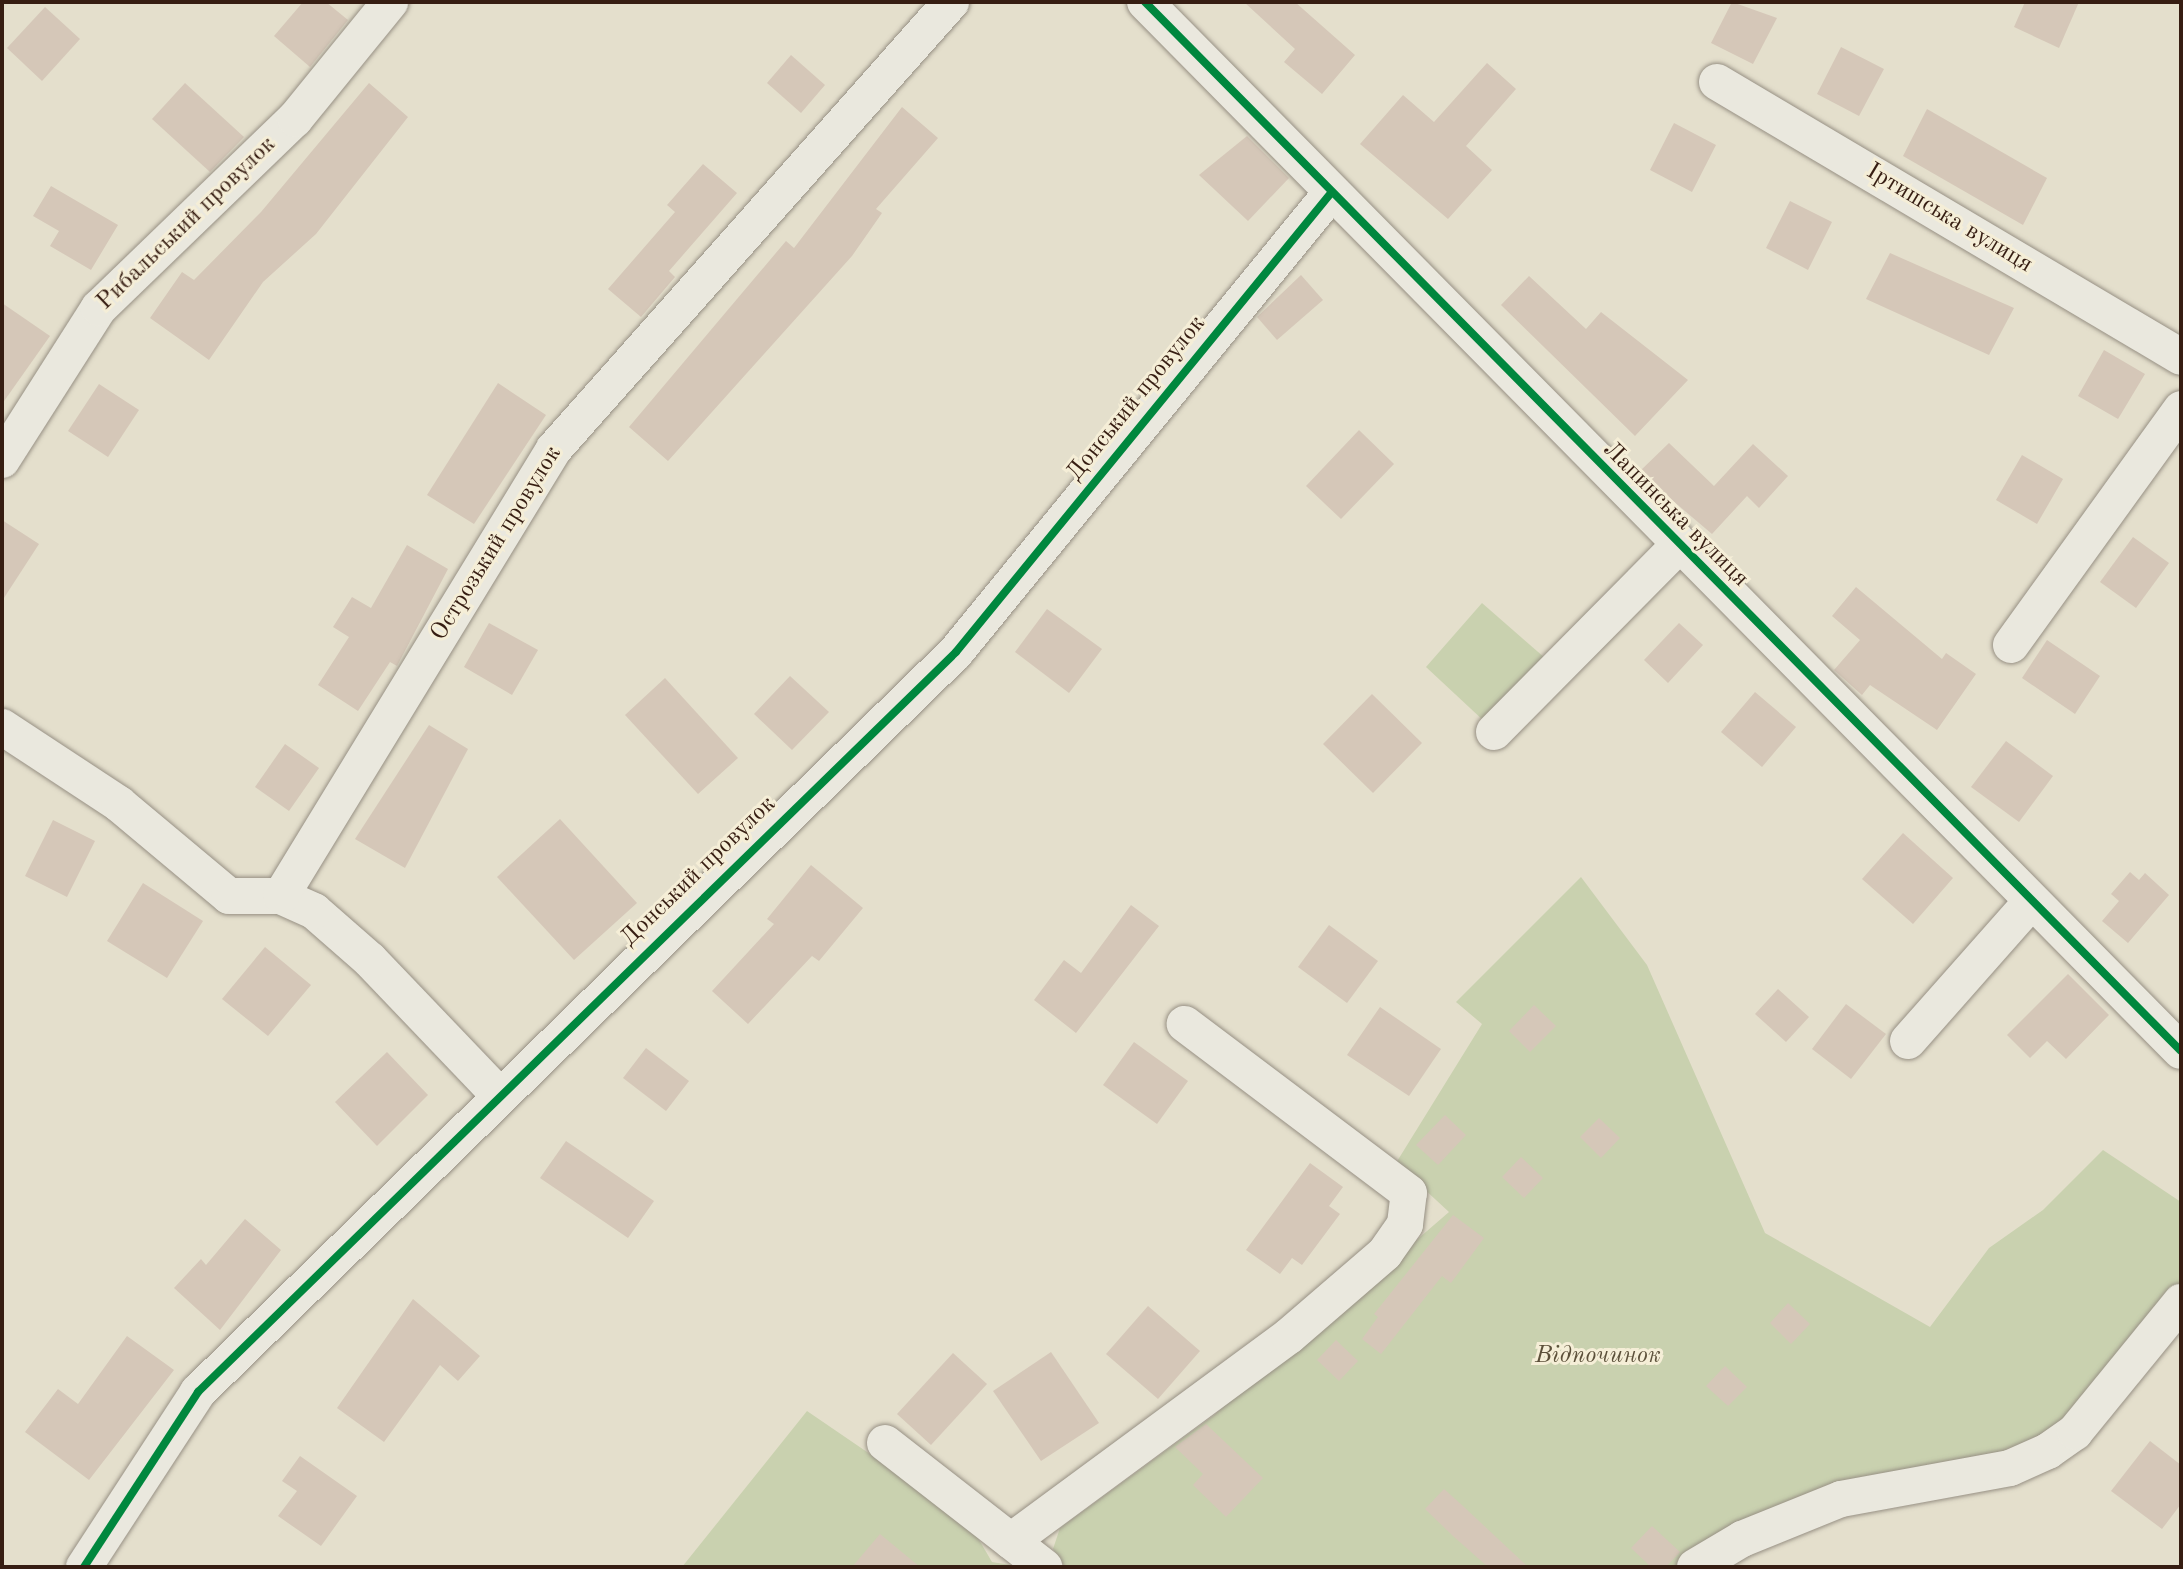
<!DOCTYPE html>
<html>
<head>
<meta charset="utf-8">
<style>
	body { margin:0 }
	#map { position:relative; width:2183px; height:1569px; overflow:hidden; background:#e4dfcc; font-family:"Old Standard TT",serif }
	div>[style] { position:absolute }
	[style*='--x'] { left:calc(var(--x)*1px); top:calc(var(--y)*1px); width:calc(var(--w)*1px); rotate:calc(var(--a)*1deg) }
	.green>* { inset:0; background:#c9d1af }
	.building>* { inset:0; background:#d5c7b8 }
	.roads { filter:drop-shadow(0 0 2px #979084) drop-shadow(0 0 2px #979084) }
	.street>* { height:36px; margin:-18px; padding:0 18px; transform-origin:18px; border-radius:18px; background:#eae8de }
	.cycleway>* { height:8px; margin:-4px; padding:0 4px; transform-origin:4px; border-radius:4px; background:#00873e }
	span { translate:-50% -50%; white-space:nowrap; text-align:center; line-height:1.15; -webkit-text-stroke:6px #f5eed7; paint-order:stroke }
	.street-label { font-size:24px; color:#361d12 }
	.park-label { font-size:24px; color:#5c503a; font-style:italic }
	.frame { position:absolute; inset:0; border:4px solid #361d12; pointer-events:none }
</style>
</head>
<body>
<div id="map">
	<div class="green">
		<div style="clip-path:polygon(1482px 603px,1545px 658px,1485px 722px,1426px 667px)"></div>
		<div style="clip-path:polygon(1581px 877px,1647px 965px,1765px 1233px,1930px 1327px,1989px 1248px,2043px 1210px,2103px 1150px,2181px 1202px,2181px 1281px,2056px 1432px,2034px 1447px,1700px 1547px,1673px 1567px,1065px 1567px,1053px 1549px,1060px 1528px,1213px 1416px,1449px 1212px,1396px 1163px,1482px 1024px,1456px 1002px)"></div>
		<div style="clip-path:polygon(807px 1411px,968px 1521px,992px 1562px,1022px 1567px,682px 1567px)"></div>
	</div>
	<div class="building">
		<div style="clip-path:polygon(303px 2px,326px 2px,348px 20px,310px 67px,274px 36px)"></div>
		<div style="clip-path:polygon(1244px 2px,1295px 2px,1355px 55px,1322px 94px,1284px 62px,1295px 49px)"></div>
		<div style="clip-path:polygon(1732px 2px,1777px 18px,1753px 64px,1711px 43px)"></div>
		<div style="clip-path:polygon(2025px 2px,2079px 2px,2059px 48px,2014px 27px)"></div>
		<div style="clip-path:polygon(45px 7px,80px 39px,42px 81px,7px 48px)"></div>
		<div style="clip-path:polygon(1841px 47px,1884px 69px,1859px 116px,1817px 94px)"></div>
		<div style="clip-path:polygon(791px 55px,825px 85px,801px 113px,767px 83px)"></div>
		<div style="clip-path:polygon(1487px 63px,1516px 89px,1466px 146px,1492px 170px,1448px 219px,1360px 144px,1403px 95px,1434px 122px)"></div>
		<div style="clip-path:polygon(185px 83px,244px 137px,210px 172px,152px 119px)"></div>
		<div style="clip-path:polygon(369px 83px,408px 117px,316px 234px,263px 282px,209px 360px,150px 318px,182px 272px,194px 280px,261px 212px)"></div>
		<div style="clip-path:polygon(902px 107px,938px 138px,876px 209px,882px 213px,852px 256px,668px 461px,629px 427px,786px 241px,794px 248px)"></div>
		<div style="clip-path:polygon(1927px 109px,2047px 178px,2023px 225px,1903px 156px)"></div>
		<div style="clip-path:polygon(1674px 123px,1716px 145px,1692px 192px,1650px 170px)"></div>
		<div style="clip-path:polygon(1247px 136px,1289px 178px,1248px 221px,1199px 175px)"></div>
		<div style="clip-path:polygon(703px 164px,737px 193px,669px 271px,675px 277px,641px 317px,608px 289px,675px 212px,667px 205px)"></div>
		<div style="clip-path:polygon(51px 186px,118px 225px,91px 270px,50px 246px,59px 231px,33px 216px)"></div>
		<div style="clip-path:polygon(1790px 201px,1832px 222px,1808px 270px,1766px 248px)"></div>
		<div style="clip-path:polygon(1890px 253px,2014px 308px,1989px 355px,1866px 299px)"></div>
		<div style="clip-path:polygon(1301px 275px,1323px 300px,1277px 340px,1257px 317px)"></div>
		<div style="clip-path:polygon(1529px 276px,1586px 329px,1601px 312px,1688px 380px,1635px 436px,1501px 305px)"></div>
		<div style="clip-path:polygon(2px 303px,50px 336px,2px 404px)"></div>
		<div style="clip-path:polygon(2104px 350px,2145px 374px,2118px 419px,2078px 396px)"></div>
		<div style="clip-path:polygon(498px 383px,546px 415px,474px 524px,427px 495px)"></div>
		<div style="clip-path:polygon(99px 384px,139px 410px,108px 457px,68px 431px)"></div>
		<div style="clip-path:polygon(1359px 430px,1394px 464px,1341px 519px,1306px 486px)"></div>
		<div style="clip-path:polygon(1669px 443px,1714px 486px,1753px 444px,1788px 476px,1759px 508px,1747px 496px,1712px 534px,1639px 472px)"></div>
		<div style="clip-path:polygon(2022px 455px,2063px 479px,2037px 524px,1996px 500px)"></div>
		<div style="clip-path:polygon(2px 520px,39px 544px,2px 601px)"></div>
		<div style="clip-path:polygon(2133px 537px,2169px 563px,2136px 608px,2100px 582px)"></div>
		<div style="clip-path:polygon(407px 545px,448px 569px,397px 666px,390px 662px,358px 711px,318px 685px,349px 637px,333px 627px,352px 597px,371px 608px)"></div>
		<div style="clip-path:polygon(1856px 587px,1942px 659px,1946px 653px,1976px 674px,1937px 730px,1870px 685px,1862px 695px,1834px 670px,1860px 640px,1832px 616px)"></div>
		<div style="clip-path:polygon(1047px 609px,1102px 649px,1069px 693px,1015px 652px)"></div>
		<div style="clip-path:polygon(489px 623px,538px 650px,512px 695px,464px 667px)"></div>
		<div style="clip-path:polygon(1679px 623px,1703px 645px,1668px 683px,1644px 660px)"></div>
		<div style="clip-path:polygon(2047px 640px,2100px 676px,2075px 714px,2022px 678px)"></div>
		<div style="clip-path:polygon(790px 676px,829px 712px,792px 750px,754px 714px)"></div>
		<div style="clip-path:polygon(665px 678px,738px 758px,698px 794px,625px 715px)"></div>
		<div style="clip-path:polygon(1755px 692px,1796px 727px,1762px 767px,1721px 732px)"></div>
		<div style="clip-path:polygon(1372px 694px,1422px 743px,1373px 793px,1323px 744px)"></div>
		<div style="clip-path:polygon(429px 725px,468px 749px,405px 868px,355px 839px)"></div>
		<div style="clip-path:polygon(2006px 741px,2053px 776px,2019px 822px,1971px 787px)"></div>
		<div style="clip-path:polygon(285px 744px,319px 768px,289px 811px,255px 787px)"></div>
		<div style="clip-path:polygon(560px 819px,637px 903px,574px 960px,497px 877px)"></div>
		<div style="clip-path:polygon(53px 820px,95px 841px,67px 897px,25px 876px)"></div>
		<div style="clip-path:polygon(1903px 833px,1953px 878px,1913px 924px,1862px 879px)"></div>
		<div style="clip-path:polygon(811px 865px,863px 908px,819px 961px,812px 956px,748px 1024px,712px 991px,774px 924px,767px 919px)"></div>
		<div style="clip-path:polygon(2130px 872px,2139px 880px,2145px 873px,2169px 895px,2128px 943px,2102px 921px,2119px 901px,2111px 894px)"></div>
		<div style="clip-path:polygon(143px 883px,203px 921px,167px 978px,107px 941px)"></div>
		<div style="clip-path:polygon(1131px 905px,1159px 926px,1076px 1033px,1034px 1000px,1064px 960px,1081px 973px)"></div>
		<div style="clip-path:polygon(1329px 925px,1378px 961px,1347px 1003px,1298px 967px)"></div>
		<div style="clip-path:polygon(265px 947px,311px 985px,268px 1036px,222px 999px)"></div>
		<div style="clip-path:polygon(2068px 974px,2109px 1015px,2066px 1059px,2047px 1041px,2030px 1058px,2007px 1035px)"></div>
		<div style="clip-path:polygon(1778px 989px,1809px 1017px,1786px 1042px,1755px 1014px)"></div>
		<div style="clip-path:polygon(1846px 1004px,1886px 1034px,1851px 1079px,1812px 1049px)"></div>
		<div style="clip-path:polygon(1534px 1005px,1556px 1026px,1530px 1052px,1509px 1031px)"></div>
		<div style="clip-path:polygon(1380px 1007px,1441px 1049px,1409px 1096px,1347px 1055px)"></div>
		<div style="clip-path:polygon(1134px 1042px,1188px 1081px,1157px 1124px,1103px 1085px)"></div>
		<div style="clip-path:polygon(646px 1048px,689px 1081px,666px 1111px,623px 1078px)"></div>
		<div style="clip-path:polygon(387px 1052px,428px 1095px,377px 1146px,335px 1102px)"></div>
		<div style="clip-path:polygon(1445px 1115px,1466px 1135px,1438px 1165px,1416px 1145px)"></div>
		<div style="clip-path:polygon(1599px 1118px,1620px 1138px,1601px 1158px,1580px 1137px)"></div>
		<div style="clip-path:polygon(566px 1141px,654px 1201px,628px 1238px,540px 1178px)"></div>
		<div style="clip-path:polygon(1521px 1157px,1543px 1178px,1524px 1198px,1502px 1177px)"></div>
		<div style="clip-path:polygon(1310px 1163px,1343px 1187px,1329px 1206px,1340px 1214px,1302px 1265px,1292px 1258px,1280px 1274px,1246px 1250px)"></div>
		<div style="clip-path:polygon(1453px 1215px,1484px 1238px,1451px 1283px,1442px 1276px,1381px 1354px,1362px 1339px,1378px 1317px,1374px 1314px)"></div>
		<div style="clip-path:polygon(245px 1219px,281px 1250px,220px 1330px,174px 1288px,201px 1259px,206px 1265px)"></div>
		<div style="clip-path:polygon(413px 1299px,480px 1356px,458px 1381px,440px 1365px,384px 1442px,337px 1408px)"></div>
		<div style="clip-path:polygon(1788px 1303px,1810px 1324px,1791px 1344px,1770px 1323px)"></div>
		<div style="clip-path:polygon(1148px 1306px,1200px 1351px,1158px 1399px,1106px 1354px)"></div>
		<div style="clip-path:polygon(127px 1336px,174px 1370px,89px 1480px,25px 1432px,58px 1389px,78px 1404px)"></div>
		<div style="clip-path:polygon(1336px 1340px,1358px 1361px,1339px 1381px,1317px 1360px)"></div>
		<div style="clip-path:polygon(1051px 1352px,1099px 1423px,1041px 1461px,993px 1391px)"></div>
		<div style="clip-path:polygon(953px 1353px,987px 1384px,931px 1445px,897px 1414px)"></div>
		<div style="clip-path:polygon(1725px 1366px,1747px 1387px,1728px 1406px,1706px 1386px)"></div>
		<div style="clip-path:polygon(1206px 1424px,1263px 1478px,1226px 1517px,1193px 1485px,1203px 1474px,1175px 1447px)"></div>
		<div style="clip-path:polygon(2150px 1441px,2181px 1465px,2181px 1504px,2162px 1529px,2111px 1491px)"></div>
		<div style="clip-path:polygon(300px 1456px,357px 1496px,321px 1546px,278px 1516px,297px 1491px,282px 1481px)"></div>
		<div style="clip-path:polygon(1444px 1489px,1463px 1506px,1528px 1567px,1488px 1567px,1453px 1536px,1425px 1509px)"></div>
		<div style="clip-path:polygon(1652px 1526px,1680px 1552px,1666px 1567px,1651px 1567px,1631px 1548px)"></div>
		<div style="clip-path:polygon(880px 1534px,920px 1567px,852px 1567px)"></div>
	</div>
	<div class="roads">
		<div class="street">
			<div style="--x:1145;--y:2;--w:1474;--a:45.36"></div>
			<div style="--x:1717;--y:82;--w:539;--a:30.65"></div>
			<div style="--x:2;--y:460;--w:180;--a:-57.5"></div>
			<div style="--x:99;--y:308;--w:272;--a:-44"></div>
			<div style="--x:295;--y:119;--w:151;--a:-50.9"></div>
			<div style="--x:2011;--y:645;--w:291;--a:-54.2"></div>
			<div style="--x:2;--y:727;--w:140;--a:33.3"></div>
			<div style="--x:119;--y:804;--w:143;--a:39.9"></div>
			<div style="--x:229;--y:896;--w:52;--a:0"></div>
			<div style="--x:1494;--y:732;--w:262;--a:-45.3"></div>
			<div style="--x:1908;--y:1041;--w:186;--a:-48.5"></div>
			<div style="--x:498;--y:1094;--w:185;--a:-133.7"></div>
			<div style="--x:370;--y:960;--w:74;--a:-138.8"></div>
			<div style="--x:314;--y:911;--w:36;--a:-156"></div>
			<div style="--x:281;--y:896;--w:524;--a:-58.59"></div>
			<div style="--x:554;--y:449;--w:598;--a:-48.39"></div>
			<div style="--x:885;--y:1443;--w:202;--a:37.9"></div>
			<div style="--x:1011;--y:1541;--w:345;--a:-36.4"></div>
			<div style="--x:1289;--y:1336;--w:127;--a:-40.8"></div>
			<div style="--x:1385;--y:1253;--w:35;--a:-55"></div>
			<div style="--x:1405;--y:1224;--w:31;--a:-83"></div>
			<div style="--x:1409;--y:1193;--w:281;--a:-143"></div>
			<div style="--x:84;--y:1567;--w:209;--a:-56.9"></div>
			<div style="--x:198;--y:1392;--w:1059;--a:-44.31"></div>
			<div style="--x:956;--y:652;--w:593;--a:-50.75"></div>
			<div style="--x:1695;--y:1567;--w:55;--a:-30.8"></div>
			<div style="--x:1742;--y:1539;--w:107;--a:-22"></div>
			<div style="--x:1841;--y:1499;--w:172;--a:-10.4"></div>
			<div style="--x:2010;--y:1468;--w:42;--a:-24.1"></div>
			<div style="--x:2048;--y:1451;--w:33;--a:-35"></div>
			<div style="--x:2075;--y:1432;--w:168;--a:-50.8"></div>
		</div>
	</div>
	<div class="cycleway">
		<div style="--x:1145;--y:2;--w:1474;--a:45.36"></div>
		<div style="--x:84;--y:1567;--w:209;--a:-56.9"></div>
		<div style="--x:198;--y:1392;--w:1059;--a:-44.31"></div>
		<div style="--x:956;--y:652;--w:593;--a:-50.75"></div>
	</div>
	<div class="street-label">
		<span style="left:1949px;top:219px;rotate:31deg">Іртишська вулиця</span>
		<span style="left:187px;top:224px;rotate:-44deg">Рибальський провулок</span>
		<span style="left:1137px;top:399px;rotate:-51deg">Донський провулок</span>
		<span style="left:1675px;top:515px;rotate:45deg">Лапинська вулиця</span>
		<span style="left:497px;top:544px;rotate:-58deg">Острозький провулок</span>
		<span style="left:699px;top:872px;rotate:-44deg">Донський провулок</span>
	</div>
	<div class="park-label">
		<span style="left:1598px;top:1357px">Відпочинок</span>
	</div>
	<div class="frame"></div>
</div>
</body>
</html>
